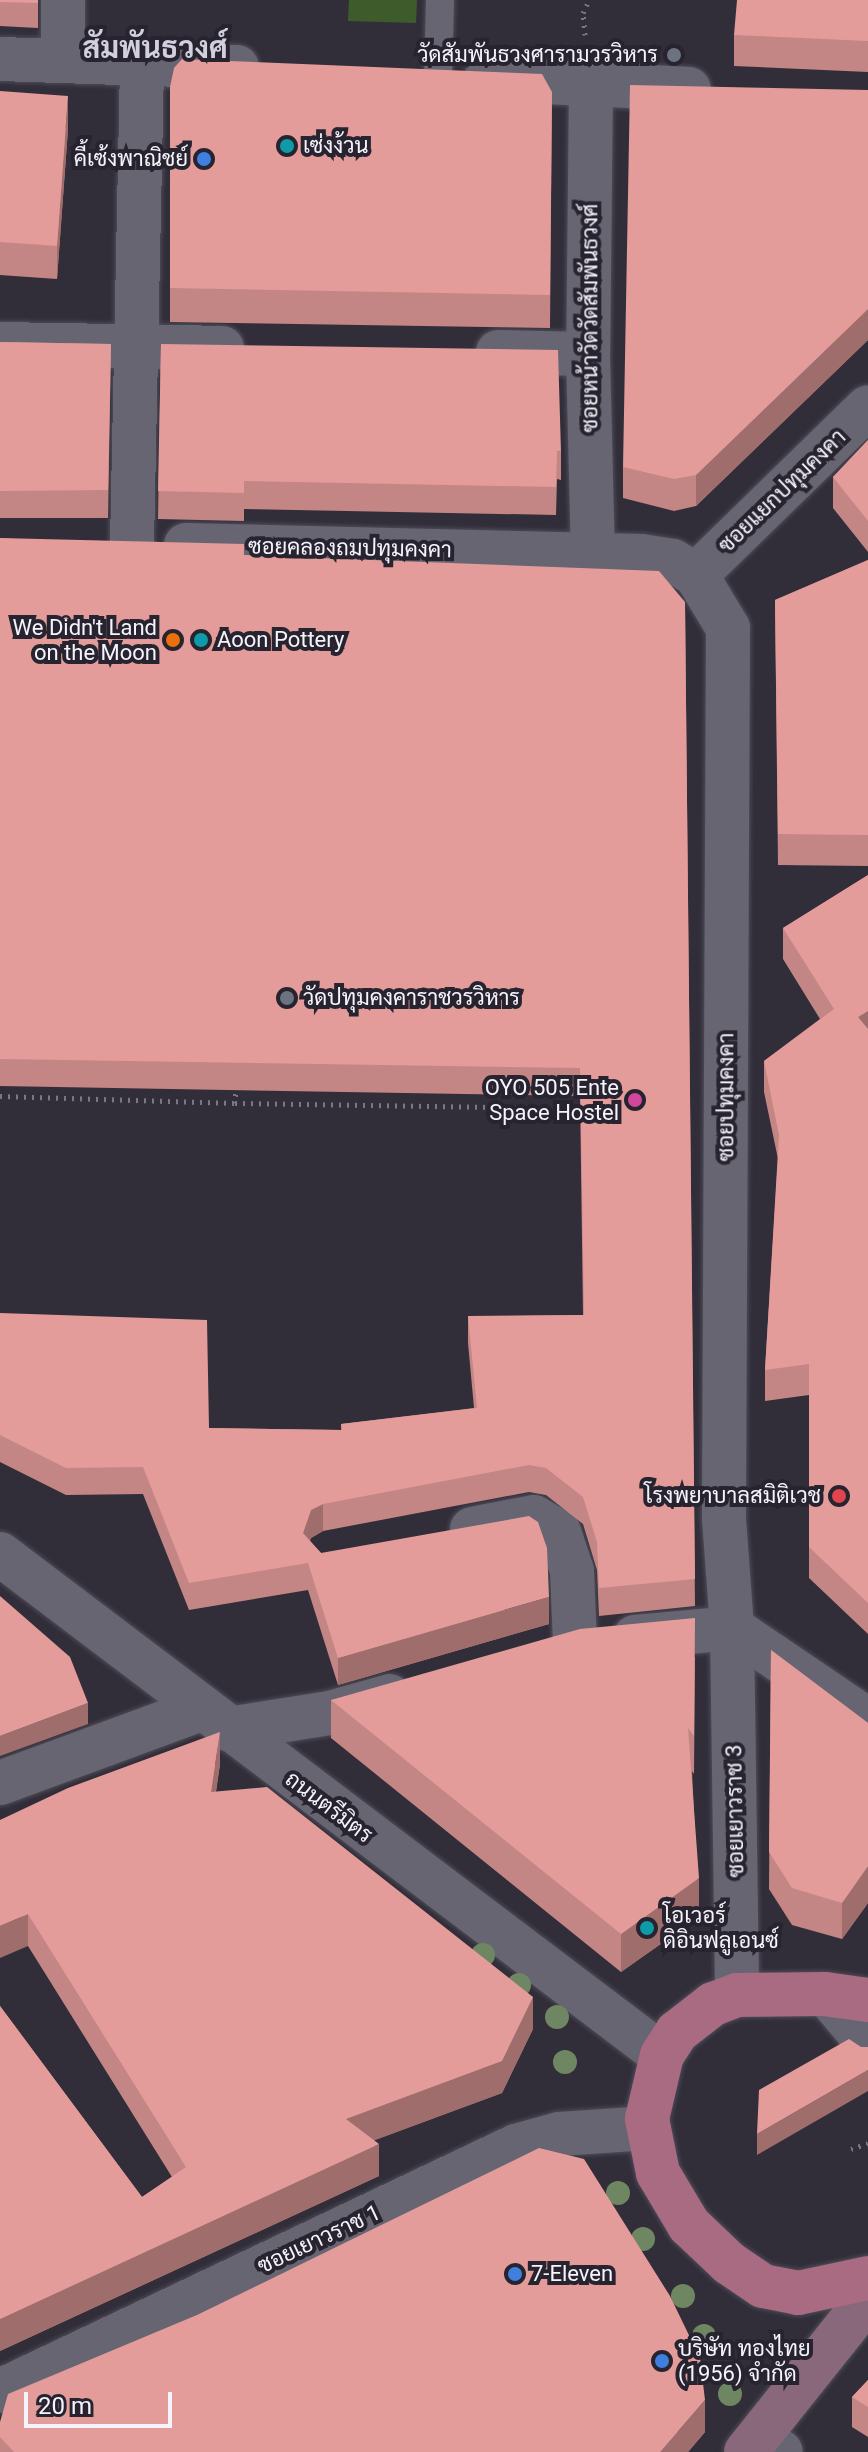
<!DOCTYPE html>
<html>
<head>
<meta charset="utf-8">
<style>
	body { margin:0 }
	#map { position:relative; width:868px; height:2452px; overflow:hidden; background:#312e3a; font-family:Roboto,Sarabun,sans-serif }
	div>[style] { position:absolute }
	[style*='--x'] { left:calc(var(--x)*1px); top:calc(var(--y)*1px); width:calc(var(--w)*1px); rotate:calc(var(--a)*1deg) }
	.green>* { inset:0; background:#3e5c2b }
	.path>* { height:5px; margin-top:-2.5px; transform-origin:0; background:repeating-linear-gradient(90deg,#7b7883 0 2px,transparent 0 8px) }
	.roads { filter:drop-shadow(0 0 2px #4e4b56) drop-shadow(0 0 2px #4e4b56) }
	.service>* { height:28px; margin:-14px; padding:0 14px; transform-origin:14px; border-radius:14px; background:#686573 }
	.pedestrian>* { height:42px; margin:-21px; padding:0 21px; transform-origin:21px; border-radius:21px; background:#686573 }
	.minor>* { height:44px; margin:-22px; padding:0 22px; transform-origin:22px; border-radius:22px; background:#686573 }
	.tertiary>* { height:44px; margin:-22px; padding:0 22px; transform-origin:22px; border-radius:22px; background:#686573 }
	.secondary>* { height:44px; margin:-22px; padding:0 22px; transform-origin:22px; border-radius:22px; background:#88687a }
	.primary>* { height:44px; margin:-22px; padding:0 22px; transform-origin:22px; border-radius:22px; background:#a86b81 }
	.trees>* { width:24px; height:24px; margin:-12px; border-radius:50%; background:#6e8762 }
	.wall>* { inset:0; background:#c38684 }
	.shaded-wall>* { inset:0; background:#9f6d6c }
	.building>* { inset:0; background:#e39c9a }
	.dots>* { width:22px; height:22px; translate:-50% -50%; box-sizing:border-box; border:4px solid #272430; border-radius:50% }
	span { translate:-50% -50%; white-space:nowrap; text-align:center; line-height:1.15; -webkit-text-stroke:8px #272430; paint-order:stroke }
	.poi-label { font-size:22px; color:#f5f3fc }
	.right { translate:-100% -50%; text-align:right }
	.left { translate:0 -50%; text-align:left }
	.street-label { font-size:22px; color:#f5f3fc }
	.district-label { font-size:30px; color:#d2cfdf; font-weight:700 }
	.scale { position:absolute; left:24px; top:2392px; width:148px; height:36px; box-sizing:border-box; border:4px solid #f5f3fc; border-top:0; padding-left:10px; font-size:24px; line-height:28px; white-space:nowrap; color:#f5f3fc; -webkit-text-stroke:6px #272430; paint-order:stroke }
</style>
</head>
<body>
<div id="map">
	<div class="green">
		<div style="clip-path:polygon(349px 0,417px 0,416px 23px,348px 21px)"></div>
	</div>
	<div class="path">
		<div style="--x:585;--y:35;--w:22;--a:-95"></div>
		<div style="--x:583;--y:13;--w:14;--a:-65"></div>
		<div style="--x:236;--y:1086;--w:17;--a:93"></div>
		<div style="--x:235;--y:1103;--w:321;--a:0.9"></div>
		<div style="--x:0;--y:1096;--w:235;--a:1.7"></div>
		<div style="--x:851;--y:2149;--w:18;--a:-19"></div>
	</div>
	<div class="roads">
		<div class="service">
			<div style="--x:438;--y:77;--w:77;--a:-88.5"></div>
		</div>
		<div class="pedestrian">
			<div style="--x:825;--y:1994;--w:67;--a:49.9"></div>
		</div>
		<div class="minor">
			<div style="--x:63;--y:0;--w:59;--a:90"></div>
			<div style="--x:591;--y:84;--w:270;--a:90.6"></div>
			<div style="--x:588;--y:354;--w:199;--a:88.6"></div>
			<div style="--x:0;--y:344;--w:222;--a:1"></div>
			<div style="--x:498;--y:352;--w:90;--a:1.3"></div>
			<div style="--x:132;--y:544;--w:481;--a:-88.8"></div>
			<div style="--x:186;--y:545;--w:455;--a:1.4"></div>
			<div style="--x:641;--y:556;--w:32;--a:9"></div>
			<div style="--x:673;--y:561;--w:27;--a:31"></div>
			<div style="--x:696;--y:575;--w:62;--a:58.9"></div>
			<div style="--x:728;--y:628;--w:891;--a:90.26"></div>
			<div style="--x:724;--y:1519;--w:109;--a:85.8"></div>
			<div style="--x:732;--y:1628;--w:367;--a:89.2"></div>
			<div style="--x:696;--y:575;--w:240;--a:-44.3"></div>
			<div style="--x:472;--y:1529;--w:63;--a:-11"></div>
			<div style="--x:534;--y:1517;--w:29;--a:31"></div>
			<div style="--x:559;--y:1532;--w:41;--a:71.6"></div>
			<div style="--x:572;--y:1571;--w:72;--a:87.6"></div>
			<div style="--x:0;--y:1554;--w:830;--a:37.12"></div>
			<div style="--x:635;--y:1637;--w:97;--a:-5.3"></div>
			<div style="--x:732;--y:1628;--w:164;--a:34.1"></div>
			<div style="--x:228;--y:1729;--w:103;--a:-8.9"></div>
			<div style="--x:330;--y:1713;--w:62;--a:-15.8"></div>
			<div style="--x:0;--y:1783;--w:214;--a:-20.2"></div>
			<div style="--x:0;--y:2391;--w:571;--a:-25.4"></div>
			<div style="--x:516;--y:2146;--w:45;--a:-15.6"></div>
			<div style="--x:559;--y:2134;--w:90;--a:-3.8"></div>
			<div style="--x:754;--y:2443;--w:28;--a:18"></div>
		</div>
		<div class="tertiary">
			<div style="--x:0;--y:59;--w:237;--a:1.9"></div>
			<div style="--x:486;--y:79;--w:203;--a:2.8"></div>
		</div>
		<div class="secondary">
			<div style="--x:746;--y:2452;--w:196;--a:-51.4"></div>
		</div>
		<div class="primary">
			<div style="--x:868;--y:2000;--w:43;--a:-172.1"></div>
			<div style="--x:825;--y:1994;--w:88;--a:179.3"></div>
			<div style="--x:737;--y:1995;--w:26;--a:159"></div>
			<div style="--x:713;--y:2004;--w:46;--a:142.1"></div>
			<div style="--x:677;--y:2032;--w:27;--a:123"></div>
			<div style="--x:662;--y:2055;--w:66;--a:103.2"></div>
			<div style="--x:647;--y:2119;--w:55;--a:78.5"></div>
			<div style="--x:658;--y:2173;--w:61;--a:59.2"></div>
			<div style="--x:689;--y:2225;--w:55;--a:43.5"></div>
			<div style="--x:729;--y:2263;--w:41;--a:34.1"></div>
			<div style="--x:763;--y:2286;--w:36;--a:11"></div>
			<div style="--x:798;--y:2293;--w:72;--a:-12.1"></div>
		</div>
	</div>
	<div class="trees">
		<div style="left:483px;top:1955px"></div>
		<div style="left:519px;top:1985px"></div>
		<div style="left:557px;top:2017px"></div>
		<div style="left:565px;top:2062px"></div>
		<div style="left:618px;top:2193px"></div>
		<div style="left:643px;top:2239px"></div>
		<div style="left:683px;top:2296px"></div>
		<div style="left:704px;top:2336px"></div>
		<div style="left:730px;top:2394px"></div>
	</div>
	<div class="wall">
		<div style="clip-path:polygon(0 0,38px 0,38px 28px,0 26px)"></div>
		<div style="clip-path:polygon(868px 0,868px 72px,734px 66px,734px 35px)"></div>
		<div style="clip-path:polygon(170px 87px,552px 92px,550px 328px,170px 322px)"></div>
		<div style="clip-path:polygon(868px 90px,868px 340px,696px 506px,674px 511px,623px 498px,623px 467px)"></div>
		<div style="clip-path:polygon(0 91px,68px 129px,57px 279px,0 275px)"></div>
		<div style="clip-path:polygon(0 342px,111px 344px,108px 518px,0 518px)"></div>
		<div style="clip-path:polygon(161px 344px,561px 452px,561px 480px,557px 479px,556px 515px,244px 509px,244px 521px,158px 519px)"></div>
		<div style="clip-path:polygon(868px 440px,868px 552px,833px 508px,833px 477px)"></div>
		<div style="clip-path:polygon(0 538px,244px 555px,685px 602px,695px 1606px,599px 1616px,597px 1570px,583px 1524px,546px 1495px,529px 1492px,323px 1531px,311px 1538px,310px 1541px,321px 1553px,549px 1624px,338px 1685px,308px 1590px,189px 1610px,143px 1494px,66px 1495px,0 1462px,0 1313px,209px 1428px,341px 1430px,341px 1424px,474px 1408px,468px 1343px,468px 1316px,583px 1315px,580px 1096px,0 1086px)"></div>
		<div style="clip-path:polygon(868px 560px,868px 866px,778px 865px,775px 600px)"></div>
		<div style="clip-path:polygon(868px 875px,868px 1634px,809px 1578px,809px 1395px,765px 1401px,765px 1370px,778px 1159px,764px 1092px,764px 1061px,820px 1019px,783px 959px,783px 928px)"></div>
		<div style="clip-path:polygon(771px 1650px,868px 1723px,868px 1903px,842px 1939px,792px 1925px,769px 1889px)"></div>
		<div style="clip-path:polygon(695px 1657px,694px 1774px,692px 1771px,699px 1917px,621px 1972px,331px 1738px,331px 1700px)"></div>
		<div style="clip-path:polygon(220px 1764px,216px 1792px,533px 2029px,502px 2093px,374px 2140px,379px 2176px,0 2351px,0 2006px,142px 2197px,172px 2177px,28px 1946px,0 1820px)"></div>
		<div style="clip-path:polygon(868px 2380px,868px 2437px,852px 2427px,852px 2397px)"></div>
		<div style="clip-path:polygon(0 2422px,705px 2432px,688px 2452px,0 2452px)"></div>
	</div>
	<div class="shaded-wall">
		<div style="clip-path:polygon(68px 96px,68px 129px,57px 279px,57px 246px)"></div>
		<div style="clip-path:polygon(868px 309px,868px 340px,696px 506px,696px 475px)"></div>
		<div style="clip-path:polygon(868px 1011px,868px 1042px,858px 1017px)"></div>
		<div style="clip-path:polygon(323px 1504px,323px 1531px,311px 1538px,303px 1560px,303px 1533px,311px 1510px)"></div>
		<div style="clip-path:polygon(549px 1597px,549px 1624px,338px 1685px,338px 1658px)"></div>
		<div style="clip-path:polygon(88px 1703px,88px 1724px,0 1756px,0 1736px)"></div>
		<div style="clip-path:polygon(220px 1732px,220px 1764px,211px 1824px,211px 1792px)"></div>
		<div style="clip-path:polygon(868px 1866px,868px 1903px,842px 1939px,842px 1903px)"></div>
		<div style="clip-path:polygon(699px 1878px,699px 1917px,621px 1972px,621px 1934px)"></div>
		<div style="clip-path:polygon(28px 1914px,28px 1946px,0 1958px,0 1926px)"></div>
		<div style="clip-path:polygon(533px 1997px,533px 2029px,502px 2093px,346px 2151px,346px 2119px)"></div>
		<div style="clip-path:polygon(868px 2070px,868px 2091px,757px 2155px,757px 2134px)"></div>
		<div style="clip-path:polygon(379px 2144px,379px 2176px,0 2351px,0 2319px)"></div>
		<div style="clip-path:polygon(705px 2400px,705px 2432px,688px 2452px,660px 2452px)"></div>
	</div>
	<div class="building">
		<div style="clip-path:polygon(0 0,38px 0,38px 3px,0 2px)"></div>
		<div style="clip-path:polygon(737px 0,868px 0,868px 41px,734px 35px)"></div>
		<div style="clip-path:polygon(182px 59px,542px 74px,552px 92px,550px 295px,170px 288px,170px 87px,174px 68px)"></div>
		<div style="clip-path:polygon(630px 85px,868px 90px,868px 309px,696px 475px,674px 479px,623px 467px)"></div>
		<div style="clip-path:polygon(0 91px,68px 96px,57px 246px,0 242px)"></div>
		<div style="clip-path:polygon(0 342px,111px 344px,108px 490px,0 491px)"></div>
		<div style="clip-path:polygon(161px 344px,558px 350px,561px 452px,557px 451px,556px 487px,244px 481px,244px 493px,158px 491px)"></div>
		<div style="clip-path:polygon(868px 440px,868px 521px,833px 477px)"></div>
		<div style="clip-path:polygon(0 538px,244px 544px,244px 555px,659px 571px,685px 602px,695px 1579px,599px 1588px,597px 1542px,583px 1497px,546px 1468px,529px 1465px,323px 1504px,311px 1510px,303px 1533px,321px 1553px,529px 1516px,538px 1522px,547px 1548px,549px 1597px,338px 1658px,308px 1563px,189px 1583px,143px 1467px,66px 1468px,0 1435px,0 1313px,207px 1320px,209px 1428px,342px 1430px,341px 1424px,477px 1408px,468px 1316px,584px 1315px,580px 1068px,0 1059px)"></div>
		<div style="clip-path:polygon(868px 560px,868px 835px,778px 834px,775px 600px)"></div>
		<div style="clip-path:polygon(868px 875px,868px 1011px,858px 1017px,868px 1029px,868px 1603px,809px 1547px,809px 1364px,765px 1370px,779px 1135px,764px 1061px,834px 1009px,783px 928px)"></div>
		<div style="clip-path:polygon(0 1596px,70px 1657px,88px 1703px,0 1736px)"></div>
		<div style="clip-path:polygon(695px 1618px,694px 1736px,688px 1728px,699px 1878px,621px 1934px,331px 1700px,580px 1629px)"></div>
		<div style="clip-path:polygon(771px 1650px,868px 1723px,868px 1866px,842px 1903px,792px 1888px,769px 1852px)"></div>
		<div style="clip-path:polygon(220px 1732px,211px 1792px,267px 1787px,533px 1997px,502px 2061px,346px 2119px,379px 2144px,0 2319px,0 2006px,142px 2197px,186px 2167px,28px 1914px,0 1926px,0 1820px,68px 1788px)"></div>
		<div style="clip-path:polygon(849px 2039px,861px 2047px,868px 2047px,868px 2070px,757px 2134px,759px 2090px)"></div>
		<div style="clip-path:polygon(539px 2148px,584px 2159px,670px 2296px,700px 2358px,705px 2400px,660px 2452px,14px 2452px,0 2437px,0 2422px,8px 2394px,197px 2315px)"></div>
		<div style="clip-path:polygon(868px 2380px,868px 2407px,852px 2397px)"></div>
	</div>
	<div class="dots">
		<div style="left:674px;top:55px;background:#6b7280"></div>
		<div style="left:287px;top:146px;background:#0f9aa8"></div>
		<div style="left:204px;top:159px;background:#3f7fe0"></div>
		<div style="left:173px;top:640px;background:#e8710a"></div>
		<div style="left:201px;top:640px;background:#0f9aa8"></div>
		<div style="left:287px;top:998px;background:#6b7280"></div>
		<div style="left:635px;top:1100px;background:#d1479c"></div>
		<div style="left:839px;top:1496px;background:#e0444e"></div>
		<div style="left:647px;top:1928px;background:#0f9aa8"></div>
		<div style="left:515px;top:2274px;background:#3f7fe0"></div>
		<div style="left:662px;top:2361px;background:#3f7fe0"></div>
	</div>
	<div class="poi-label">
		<span class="right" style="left:658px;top:55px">วัดสัมพันธวงศารามวรวิหาร</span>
		<span class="left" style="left:303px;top:146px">เซ่งง้วน</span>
		<span class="right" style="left:188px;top:159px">คี้เซ้งพาณิชย์</span>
		<span class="right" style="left:157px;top:640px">We Didn't Land<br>on the Moon</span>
		<span class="left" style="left:217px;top:640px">Aoon Pottery</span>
		<span class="left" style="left:303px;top:998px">วัดปทุมคงคาราชวรวิหาร</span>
		<span class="right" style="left:619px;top:1100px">OYO 505 Ente<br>Space Hostel</span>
		<span class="right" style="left:821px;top:1496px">โรงพยาบาลสมิติเวช</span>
		<span class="left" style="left:663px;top:1928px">โอเวอร์<br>ดิอินฟลูเอนซ์</span>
		<span class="left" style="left:531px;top:2274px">7-Eleven</span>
		<span class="left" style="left:678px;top:2361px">บริษัท ทองไทย<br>(1956) จำกัด</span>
	</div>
	<div class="street-label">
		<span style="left:590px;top:318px;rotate:-90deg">ซอยหน้าวัดวัดสัมพันธวงศ์</span>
		<span style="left:782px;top:491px;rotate:-44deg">ซอยแยกปทุมคงคา</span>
		<span style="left:350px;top:548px;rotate:1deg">ซอยคลองถมปทุมคงคา</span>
		<span style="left:726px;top:1097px;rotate:-90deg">ซอยปทุมคงคา</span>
		<span style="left:329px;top:1807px;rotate:37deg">ถนนตรีมิตร</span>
		<span style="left:735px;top:1811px;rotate:-91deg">ซอยเยาวราช 3</span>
		<span style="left:319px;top:2239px;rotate:-25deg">ซอยเยาวราช 1</span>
	</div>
	<div class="district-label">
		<span style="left:155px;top:48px">สัมพันธวงศ์</span>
	</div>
	<div class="scale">20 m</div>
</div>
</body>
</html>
